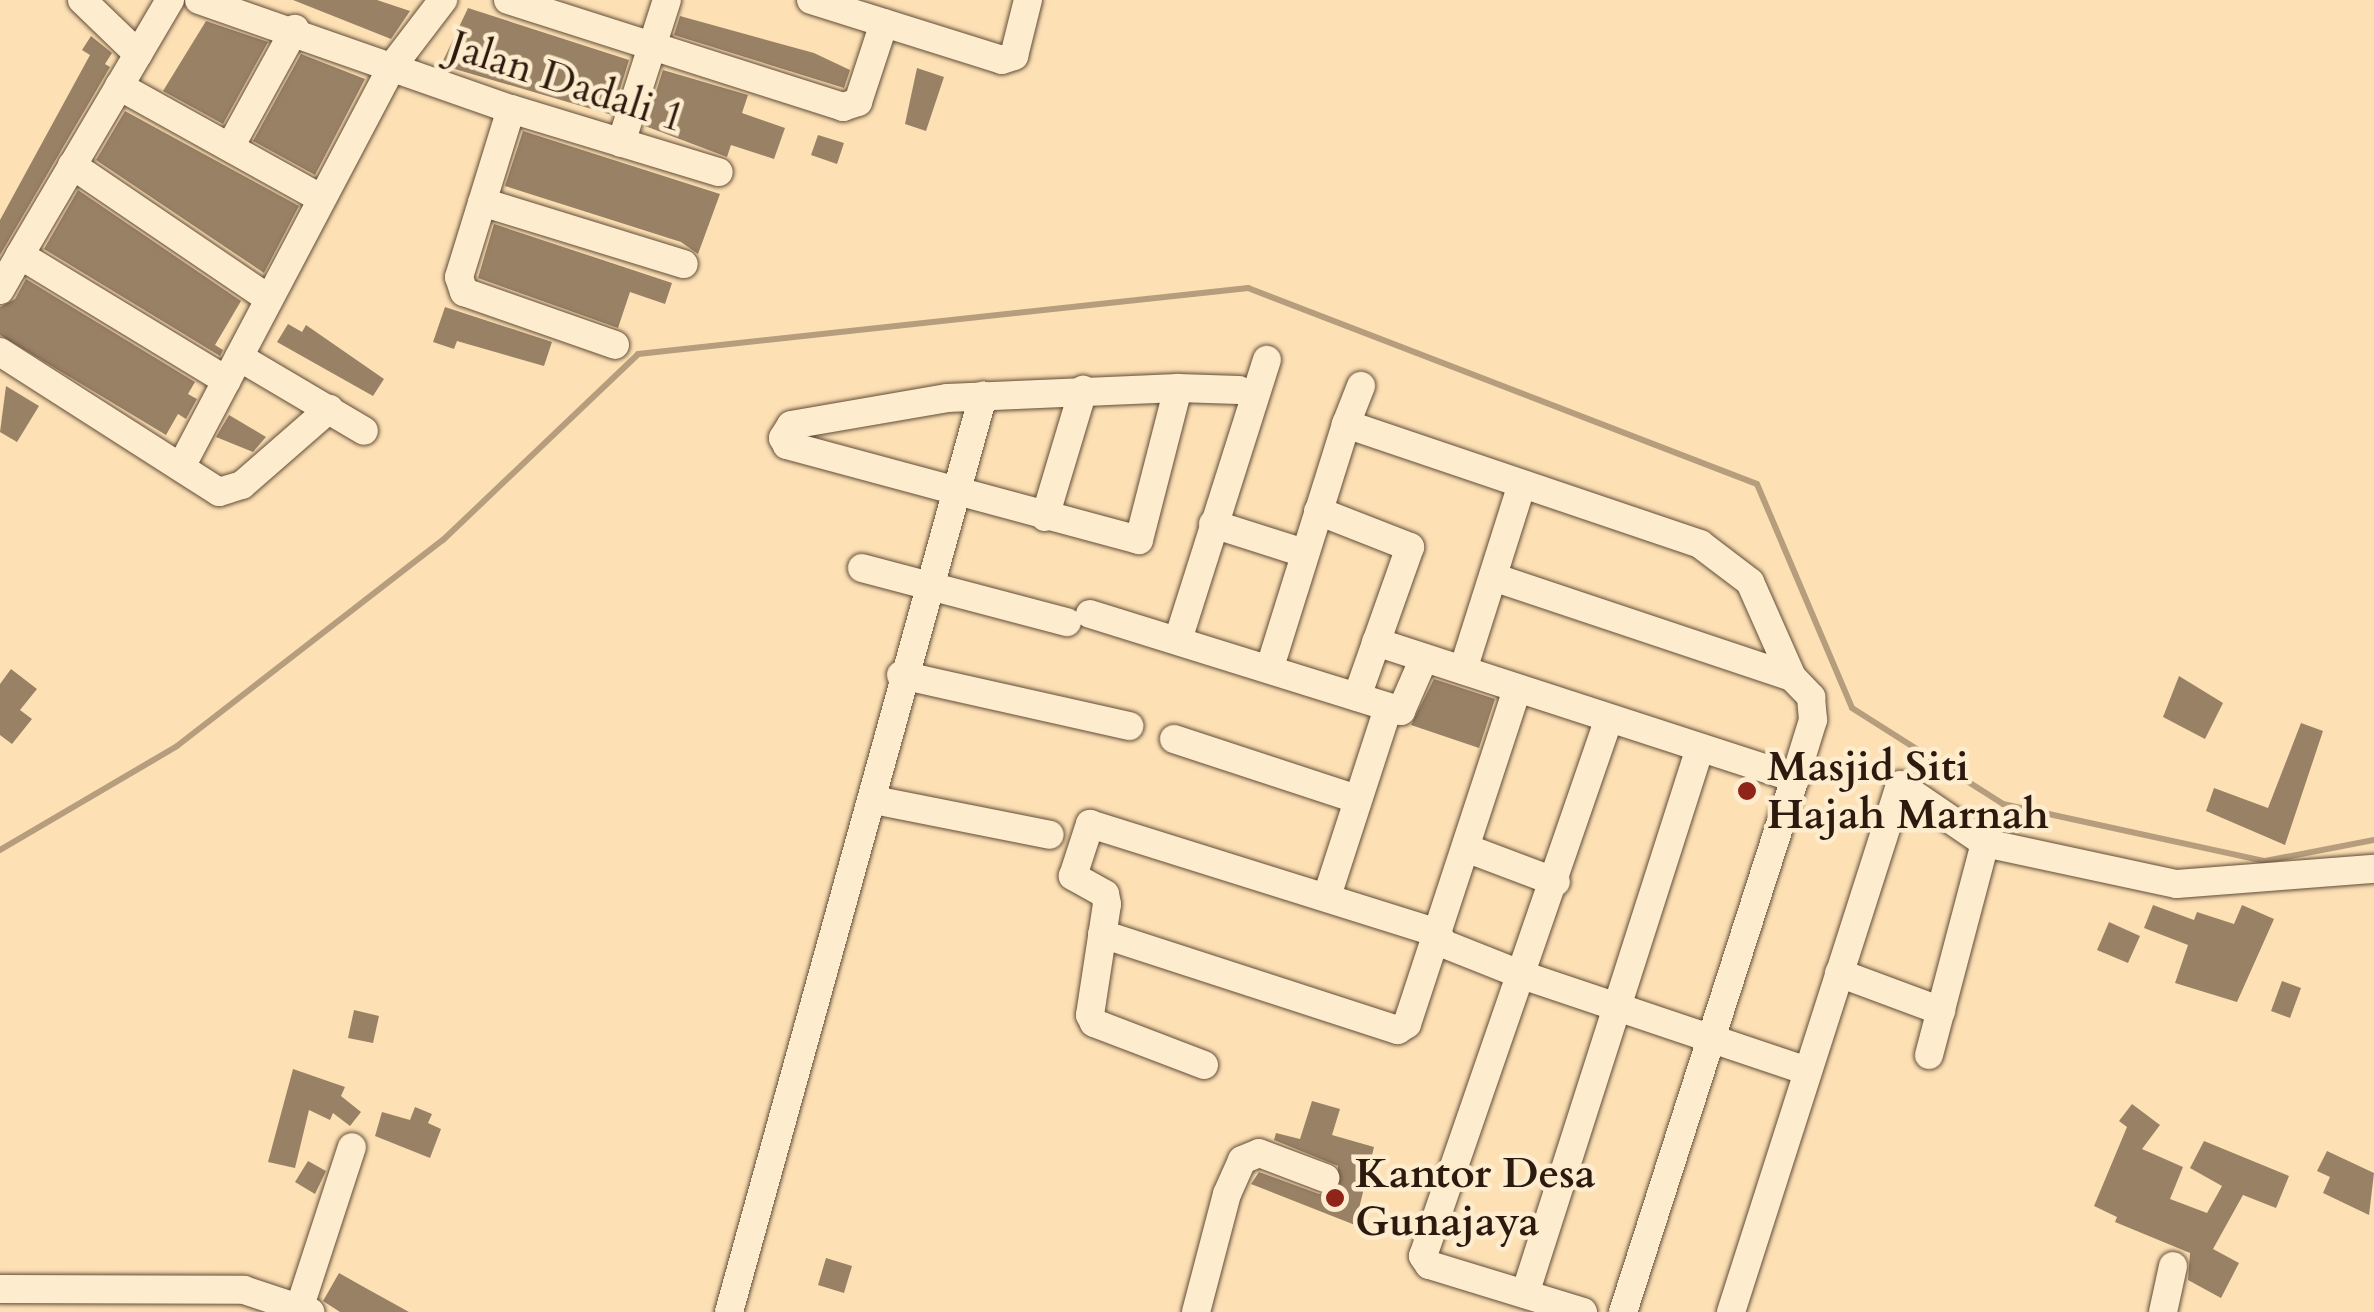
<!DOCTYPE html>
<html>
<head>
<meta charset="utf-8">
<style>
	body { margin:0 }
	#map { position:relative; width:2374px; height:1312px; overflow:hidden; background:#fde1b5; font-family:Cardo,serif }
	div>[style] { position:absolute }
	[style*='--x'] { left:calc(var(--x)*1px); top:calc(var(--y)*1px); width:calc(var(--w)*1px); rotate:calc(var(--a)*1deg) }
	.stream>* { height:6px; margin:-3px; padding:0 3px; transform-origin:3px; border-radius:3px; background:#b69d7d }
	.building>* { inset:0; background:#998165 }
	.roads { filter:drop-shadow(0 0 2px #614c38) drop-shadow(0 0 2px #614c38) }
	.minor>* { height:28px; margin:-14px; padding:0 14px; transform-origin:14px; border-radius:14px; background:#feeccf }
	.dots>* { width:28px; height:28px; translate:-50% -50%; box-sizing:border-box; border:5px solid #feeccf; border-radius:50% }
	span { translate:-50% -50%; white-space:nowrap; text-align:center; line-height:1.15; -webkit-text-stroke:9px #feeccf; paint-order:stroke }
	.street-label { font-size:42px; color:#2d1a0f }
	.poi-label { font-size:42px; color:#2d1a0f; font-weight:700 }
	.left { translate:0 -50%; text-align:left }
</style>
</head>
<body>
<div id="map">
	<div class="stream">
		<div style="--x:0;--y:850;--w:205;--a:-30.4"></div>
		<div style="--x:177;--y:746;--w:336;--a:-37.8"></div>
		<div style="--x:443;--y:540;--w:269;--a:-43.6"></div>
		<div style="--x:638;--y:354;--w:614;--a:-6.18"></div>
		<div style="--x:1248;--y:288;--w:545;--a:21.06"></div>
		<div style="--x:1757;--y:484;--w:243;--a:67"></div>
		<div style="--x:1852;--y:708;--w:179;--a:32.4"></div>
		<div style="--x:2003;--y:804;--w:268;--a:12.3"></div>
		<div style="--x:2265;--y:861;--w:111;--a:-10.9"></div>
	</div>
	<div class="building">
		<div style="clip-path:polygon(293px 0,377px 0,410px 11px,391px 39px)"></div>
		<div style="clip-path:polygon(468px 8px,629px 60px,612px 115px,441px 65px)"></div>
		<div style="clip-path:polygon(680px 16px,814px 53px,850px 70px,844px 88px,674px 35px)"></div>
		<div style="clip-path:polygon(206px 21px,268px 42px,223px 124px,163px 91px)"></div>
		<div style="clip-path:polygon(91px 36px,112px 53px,105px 64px,110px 67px,0 255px,0 220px,90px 55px,82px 50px)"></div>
		<div style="clip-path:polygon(301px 54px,365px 79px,315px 175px,253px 141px)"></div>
		<div style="clip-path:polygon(917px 68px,944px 77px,926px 131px,905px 124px)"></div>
		<div style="clip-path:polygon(663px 70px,748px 95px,742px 113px,785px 128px,774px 159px,731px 145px,727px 157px,645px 126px)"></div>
		<div style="clip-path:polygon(125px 111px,299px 206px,264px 273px,96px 160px)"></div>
		<div style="clip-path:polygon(523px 131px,720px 194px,698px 254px,681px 242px,505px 186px)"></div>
		<div style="clip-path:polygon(818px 135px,844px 143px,837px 164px,811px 155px)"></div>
		<div style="clip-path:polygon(78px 190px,241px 301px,215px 345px,223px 350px,220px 356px,44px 249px)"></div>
		<div style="clip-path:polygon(494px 224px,672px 283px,665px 304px,630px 292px,618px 328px,478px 278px)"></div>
		<div style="clip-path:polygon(26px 279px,195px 382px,188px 394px,197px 399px,186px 419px,178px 414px,166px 435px,0 335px,0 307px,15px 299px)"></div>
		<div style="clip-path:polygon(445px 307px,552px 342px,544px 366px,457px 341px,454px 349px,433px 342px)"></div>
		<div style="clip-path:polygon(288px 324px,302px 332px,306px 325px,384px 379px,373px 396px,277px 342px)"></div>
		<div style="clip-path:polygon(6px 386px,39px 406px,17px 442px,0 432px)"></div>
		<div style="clip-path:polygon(229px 415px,266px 437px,253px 452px,216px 437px)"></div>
		<div style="clip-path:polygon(11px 669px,37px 689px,20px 710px,32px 719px,12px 744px,0 735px,0 684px)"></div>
		<div style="clip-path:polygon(2179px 676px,2223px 703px,2205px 739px,2163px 717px)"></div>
		<div style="clip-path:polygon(1434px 679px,1495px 699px,1479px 748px,1411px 725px)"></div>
		<div style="clip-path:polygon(2301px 723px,2323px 731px,2285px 845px,2206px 811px,2214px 788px,2268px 808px)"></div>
		<div style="clip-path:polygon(2153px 905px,2194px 920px,2197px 912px,2234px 924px,2242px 905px,2274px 919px,2237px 1002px,2175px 983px,2188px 945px,2144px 928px)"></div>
		<div style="clip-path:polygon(2109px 922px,2140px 936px,2128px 963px,2097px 950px)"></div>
		<div style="clip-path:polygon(2282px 981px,2301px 988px,2290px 1018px,2271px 1011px)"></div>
		<div style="clip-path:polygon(354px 1010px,379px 1016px,373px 1043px,348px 1038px)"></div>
		<div style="clip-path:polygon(293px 1069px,345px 1087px,341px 1096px,361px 1112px,350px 1126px,333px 1113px,330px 1120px,309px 1110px,295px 1168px,268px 1162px)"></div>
		<div style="clip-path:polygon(1312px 1101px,1340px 1109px,1332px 1135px,1374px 1147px,1355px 1225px,1251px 1184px,1259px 1172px,1319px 1194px,1337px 1191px,1338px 1166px,1274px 1140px,1276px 1133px,1300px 1139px)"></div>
		<div style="clip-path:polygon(2132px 1104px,2160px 1125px,2142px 1149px,2183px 1167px,2170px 1199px,2207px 1213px,2222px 1186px,2190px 1168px,2204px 1141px,2289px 1176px,2276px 1208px,2243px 1195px,2213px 1249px,2239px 1263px,2221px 1298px,2188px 1280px,2190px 1253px,2115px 1222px,2117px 1217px,2094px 1206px,2127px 1127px,2119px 1121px)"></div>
		<div style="clip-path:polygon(415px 1107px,432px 1114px,428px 1123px,441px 1129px,430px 1158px,375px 1136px,382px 1112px,410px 1120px)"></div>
		<div style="clip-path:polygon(2327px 1151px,2374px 1173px,2369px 1215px,2323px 1193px,2330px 1177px,2317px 1171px)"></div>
		<div style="clip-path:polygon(308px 1161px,326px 1171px,315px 1194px,295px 1182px)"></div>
		<div style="clip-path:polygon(826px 1258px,852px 1266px,844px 1293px,818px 1285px)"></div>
		<div style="clip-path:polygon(339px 1273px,362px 1286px,409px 1312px,340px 1312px,323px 1301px)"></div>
	</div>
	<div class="roads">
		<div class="minor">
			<div style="--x:82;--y:0;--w:78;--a:44"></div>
			<div style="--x:170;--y:0;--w:296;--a:120.5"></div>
			<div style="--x:20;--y:255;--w:242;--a:31.3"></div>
			<div style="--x:199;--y:0;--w:330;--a:19.3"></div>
			<div style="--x:511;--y:109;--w:217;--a:16.9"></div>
			<div style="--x:508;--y:0;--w:352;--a:17.7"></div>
			<div style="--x:843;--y:107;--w:16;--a:-18"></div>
			<div style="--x:858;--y:102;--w:83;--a:-71.8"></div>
			<div style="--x:811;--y:0;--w:200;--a:17.4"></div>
			<div style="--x:1002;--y:60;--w:13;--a:-18"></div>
			<div style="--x:1014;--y:56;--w:58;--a:-76"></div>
			<div style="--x:119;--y:86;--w:230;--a:29.1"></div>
			<div style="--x:511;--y:109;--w:176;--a:107.2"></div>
			<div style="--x:459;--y:277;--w:16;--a:72"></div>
			<div style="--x:464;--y:292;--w:160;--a:19.3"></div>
			<div style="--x:621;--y:143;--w:150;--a:-72.2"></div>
			<div style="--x:230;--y:147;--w:135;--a:-61.2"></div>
			<div style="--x:72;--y:165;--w:238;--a:34.2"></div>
			<div style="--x:482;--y:202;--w:211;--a:17.1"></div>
			<div style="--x:0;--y:290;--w:40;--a:-60.3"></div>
			<div style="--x:0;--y:352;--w:260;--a:32.6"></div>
			<div style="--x:219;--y:492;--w:24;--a:-17"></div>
			<div style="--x:242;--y:485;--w:116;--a:-41.1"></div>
			<div style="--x:239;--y:357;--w:145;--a:30.6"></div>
			<div style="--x:1178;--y:388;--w:157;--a:104.4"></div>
			<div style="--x:1139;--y:540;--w:365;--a:-164.9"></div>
			<div style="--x:787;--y:445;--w:8;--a:-120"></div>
			<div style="--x:783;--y:438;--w:15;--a:-58"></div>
			<div style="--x:791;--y:425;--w:158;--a:-9.8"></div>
			<div style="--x:947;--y:398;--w:231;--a:-2.5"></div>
			<div style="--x:1178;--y:388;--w:61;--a:1.9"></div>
			<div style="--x:1346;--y:424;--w:41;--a:-68.5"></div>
			<div style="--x:182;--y:465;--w:449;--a:-62.2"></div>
			<div style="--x:391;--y:68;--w:86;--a:-52.6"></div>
			<div style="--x:1318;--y:511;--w:99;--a:21.4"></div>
			<div style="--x:1410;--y:547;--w:159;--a:109.5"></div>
			<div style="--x:1045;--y:517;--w:133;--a:-73.3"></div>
			<div style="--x:1213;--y:524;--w:96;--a:17.7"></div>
			<div style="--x:862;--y:568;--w:212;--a:14.8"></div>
			<div style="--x:1493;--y:577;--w:315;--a:18.5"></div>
			<div style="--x:1792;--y:677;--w:28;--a:46"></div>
			<div style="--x:1811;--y:697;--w:23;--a:85"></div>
			<div style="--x:1813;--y:720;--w:61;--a:107.2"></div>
			<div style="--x:1795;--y:778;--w:561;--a:107.85"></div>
			<div style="--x:1090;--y:614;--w:326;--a:17.3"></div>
			<div style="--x:1401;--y:711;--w:58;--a:-66.5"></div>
			<div style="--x:1178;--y:640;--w:294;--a:-72.4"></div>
			<div style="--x:1376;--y:642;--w:441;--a:18"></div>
			<div style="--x:1270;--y:667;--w:255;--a:-72.6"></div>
			<div style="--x:1346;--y:424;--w:374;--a:18.7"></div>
			<div style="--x:1700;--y:544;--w:63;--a:37.2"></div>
			<div style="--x:1750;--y:582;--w:104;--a:66.1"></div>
			<div style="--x:1463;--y:670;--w:195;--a:-72.4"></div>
			<div style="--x:901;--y:675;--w:234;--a:12.6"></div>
			<div style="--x:1174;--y:739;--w:193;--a:18.2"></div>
			<div style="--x:874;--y:800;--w:179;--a:11.2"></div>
			<div style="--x:1466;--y:848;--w:96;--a:20.7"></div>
			<div style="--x:1327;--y:896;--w:198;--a:-72"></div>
			<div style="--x:1102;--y:934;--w:311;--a:18"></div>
			<div style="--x:1398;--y:1030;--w:11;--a:-34"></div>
			<div style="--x:1407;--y:1024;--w:349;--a:-71.8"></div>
			<div style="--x:1839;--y:973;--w:109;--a:20.4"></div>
			<div style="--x:1929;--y:1055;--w:219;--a:-75.2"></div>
			<div style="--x:1204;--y:1065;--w:118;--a:-159.1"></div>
			<div style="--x:1094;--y:1023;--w:9;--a:-117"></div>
			<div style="--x:1090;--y:1015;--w:112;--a:-81.3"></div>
			<div style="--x:1107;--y:904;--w:10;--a:-101"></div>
			<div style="--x:1105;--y:894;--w:37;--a:-151"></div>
			<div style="--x:1073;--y:876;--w:55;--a:-71.9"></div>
			<div style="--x:1090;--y:824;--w:364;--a:17.4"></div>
			<div style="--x:1437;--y:933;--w:13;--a:58"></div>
			<div style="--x:1444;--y:944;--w:87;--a:21.6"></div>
			<div style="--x:1525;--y:976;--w:298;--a:18.6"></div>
			<div style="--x:0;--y:1289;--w:244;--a:0.2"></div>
			<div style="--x:244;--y:1290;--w:70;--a:18.4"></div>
			<div style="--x:1525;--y:1294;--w:573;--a:-72.23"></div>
			<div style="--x:300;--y:1306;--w:167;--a:-71.9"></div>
			<div style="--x:729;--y:1312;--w:951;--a:-74.5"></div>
			<div style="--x:1196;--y:1312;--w:122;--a:-75.3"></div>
			<div style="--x:1227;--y:1194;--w:37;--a:-66"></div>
			<div style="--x:1242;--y:1160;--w:18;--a:-22"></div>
			<div style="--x:1259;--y:1153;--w:71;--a:20.7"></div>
			<div style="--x:1583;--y:1312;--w:161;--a:-163"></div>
			<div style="--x:1429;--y:1265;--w:11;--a:-124"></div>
			<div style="--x:1423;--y:1256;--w:566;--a:-70.92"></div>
			<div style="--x:1731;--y:1312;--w:553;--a:-72.22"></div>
			<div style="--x:1900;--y:785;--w:103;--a:34.3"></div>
			<div style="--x:1985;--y:843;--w:196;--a:12.1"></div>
			<div style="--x:2177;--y:884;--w:198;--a:-4.4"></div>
			<div style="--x:2163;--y:1312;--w:47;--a:-77.7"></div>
		</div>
	</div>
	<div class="dots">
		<div style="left:1747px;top:791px;background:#8f2418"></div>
		<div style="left:1335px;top:1198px;background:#8f2418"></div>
	</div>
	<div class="street-label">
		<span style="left:567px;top:82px;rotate:18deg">Jalan Dadali 1</span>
	</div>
	<div class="poi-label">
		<span class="left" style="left:1767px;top:791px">Masjid Siti<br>Hajah Marnah</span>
		<span class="left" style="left:1355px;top:1198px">Kantor Desa<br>Gunajaya</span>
	</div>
</div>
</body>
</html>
